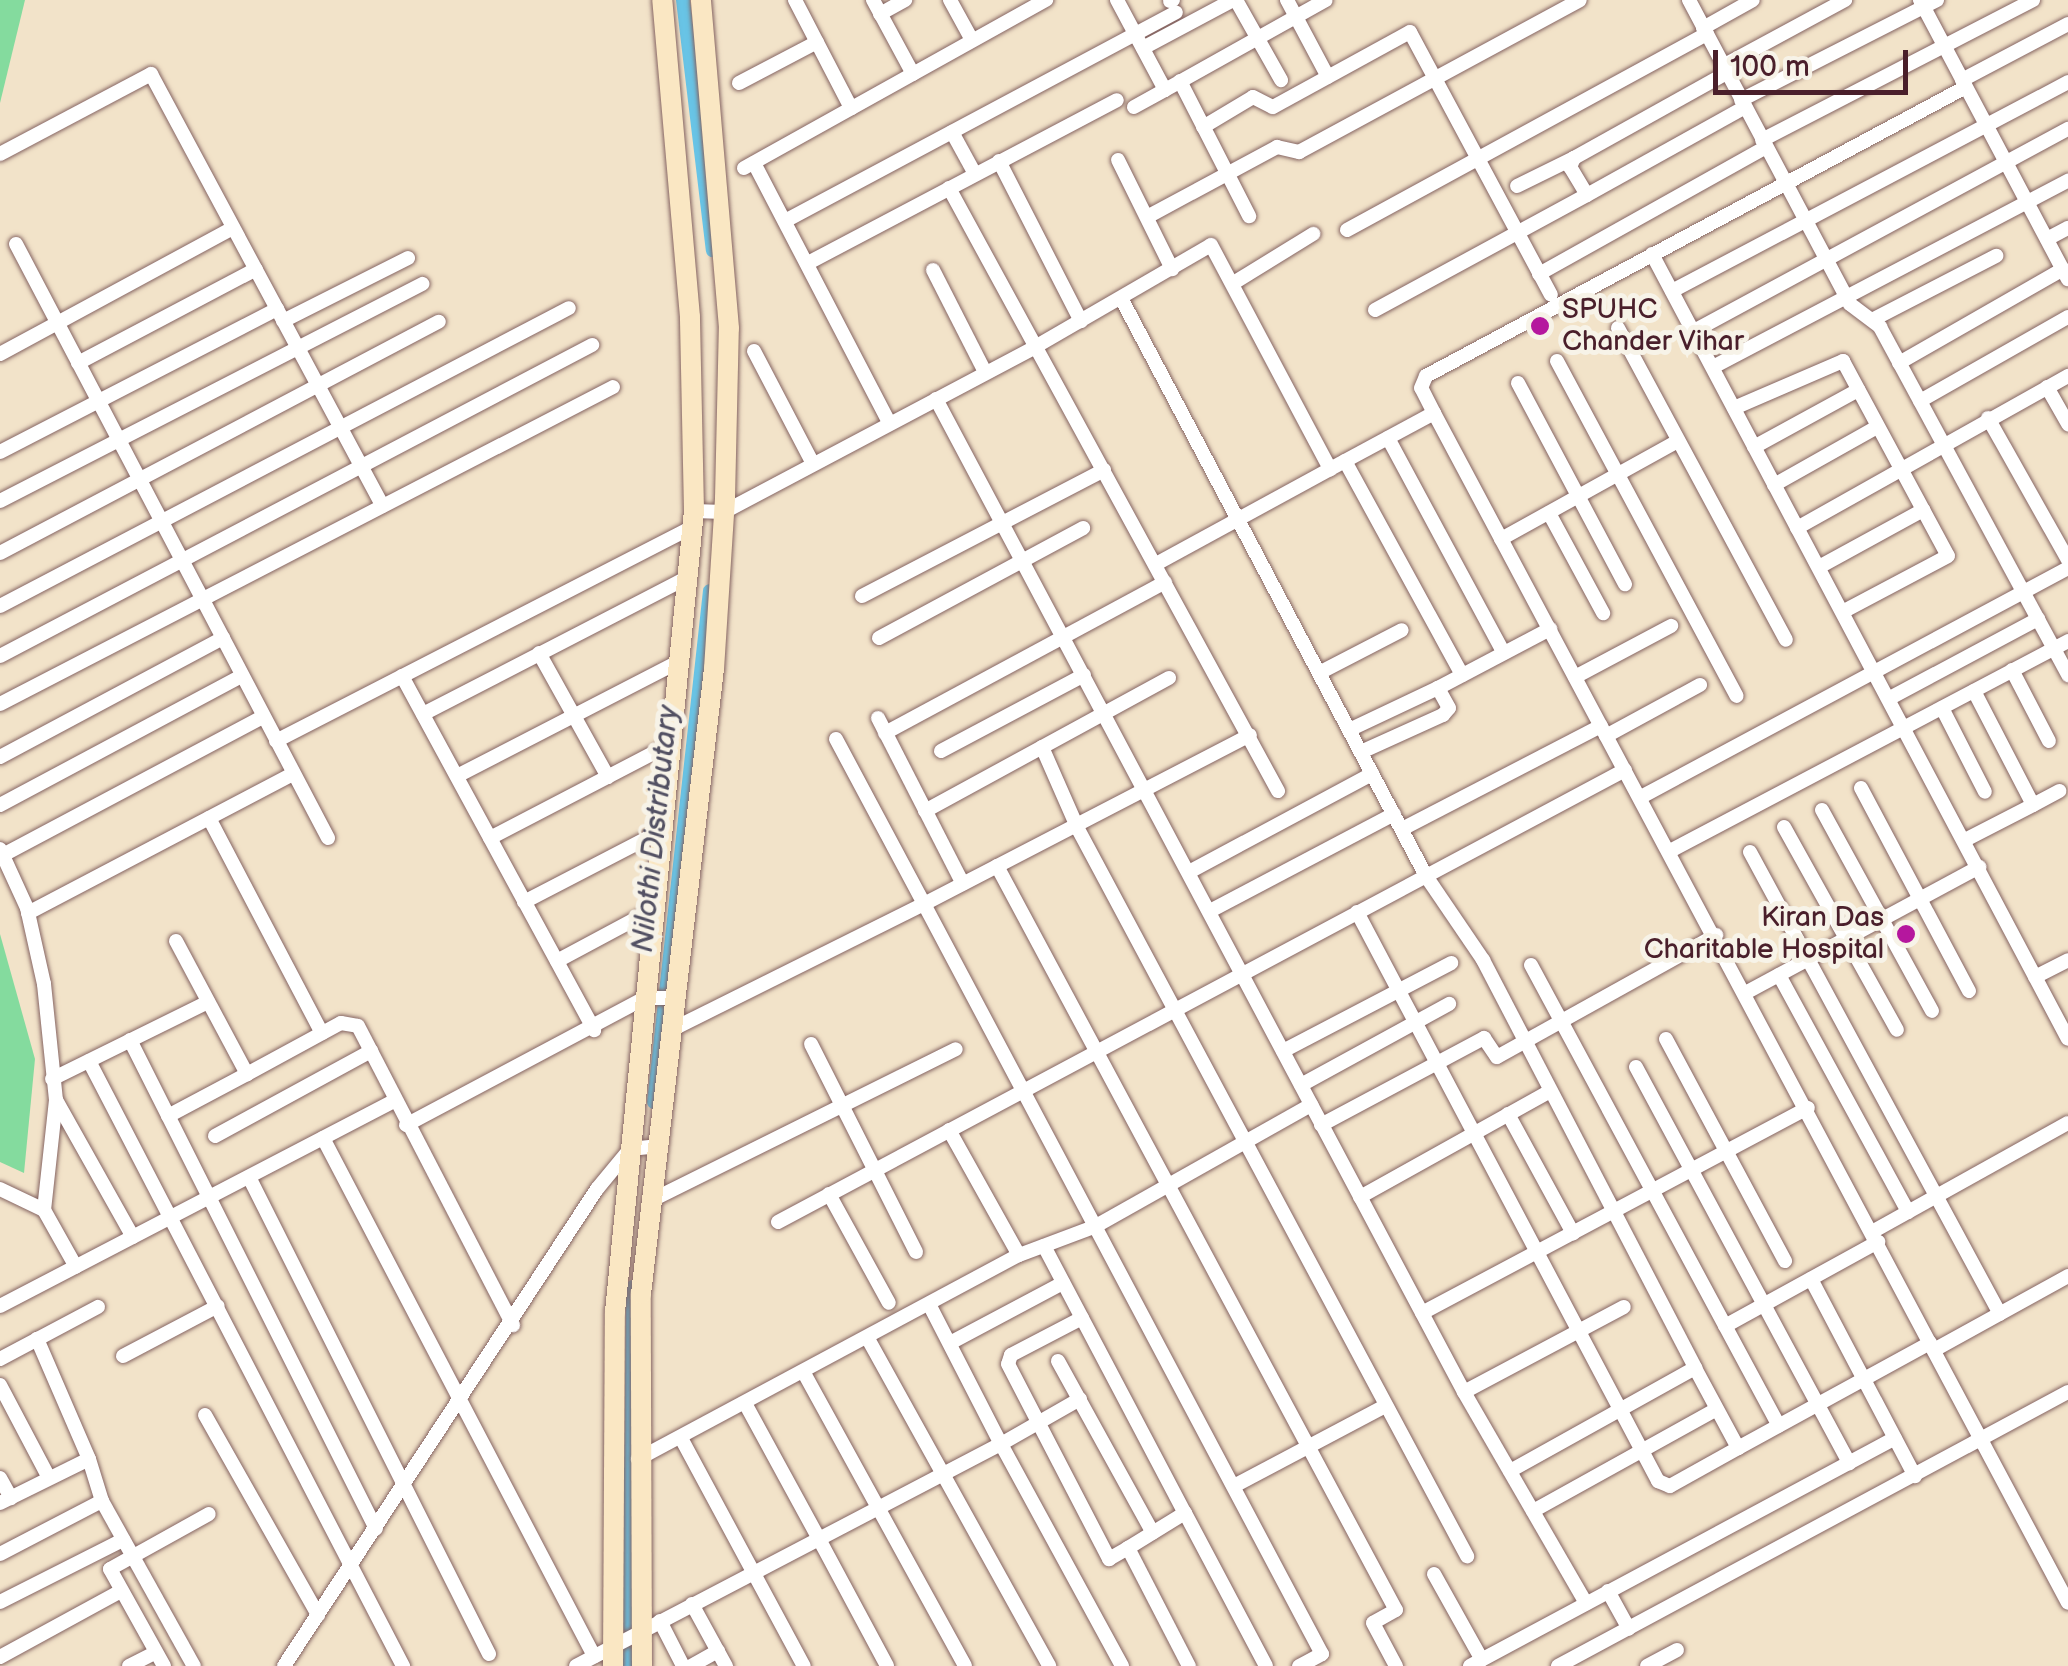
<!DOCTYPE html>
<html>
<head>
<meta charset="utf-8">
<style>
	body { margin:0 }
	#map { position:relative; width:2068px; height:1666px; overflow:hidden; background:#f2e3c9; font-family:"Balsamiq Sans",sans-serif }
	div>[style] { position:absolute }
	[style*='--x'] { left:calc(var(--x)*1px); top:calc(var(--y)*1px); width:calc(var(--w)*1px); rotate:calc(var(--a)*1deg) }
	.green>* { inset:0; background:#84db9e }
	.canal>* { height:14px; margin:-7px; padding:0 7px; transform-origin:7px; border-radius:7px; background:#68c4e6 }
	.roads { filter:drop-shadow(0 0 2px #856462) drop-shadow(0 0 2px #856462) }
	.street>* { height:14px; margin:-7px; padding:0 7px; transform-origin:7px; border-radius:7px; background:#fff }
	.secondary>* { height:20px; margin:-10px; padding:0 10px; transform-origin:10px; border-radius:10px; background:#fae7c3 }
	.dots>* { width:28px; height:28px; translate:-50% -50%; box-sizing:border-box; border:5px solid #f7f3e8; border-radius:50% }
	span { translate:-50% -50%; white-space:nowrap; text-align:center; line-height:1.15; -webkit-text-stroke:10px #f7f3e8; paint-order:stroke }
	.poi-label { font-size:28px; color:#4a1f2b }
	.left { translate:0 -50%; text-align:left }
	.right { translate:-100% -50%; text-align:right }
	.water-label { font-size:30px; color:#535163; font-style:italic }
	.scale { position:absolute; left:1713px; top:50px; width:195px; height:45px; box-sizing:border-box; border:5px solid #4a1f2b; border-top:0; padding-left:12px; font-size:30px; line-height:35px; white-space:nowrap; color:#4a1f2b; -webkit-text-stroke:8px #f7f3e8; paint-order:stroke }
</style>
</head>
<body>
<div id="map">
	<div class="green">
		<div style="clip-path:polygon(0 0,25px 0,0 103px)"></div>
		<div style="clip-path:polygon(0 934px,35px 1059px,24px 1173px,0 1162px)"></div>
	</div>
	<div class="canal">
		<div style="--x:683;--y:0;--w:252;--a:83.2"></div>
		<div style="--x:654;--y:1102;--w:514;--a:-83.75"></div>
		<div style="--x:629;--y:1666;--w:379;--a:-89.4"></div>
	</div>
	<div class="roads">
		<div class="street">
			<div style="--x:795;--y:0;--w:122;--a:62.6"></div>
			<div style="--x:873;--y:0;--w:84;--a:61.6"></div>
			<div style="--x:950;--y:0;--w:46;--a:61.2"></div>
			<div style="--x:1117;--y:0;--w:102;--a:61.9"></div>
			<div style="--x:1165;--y:90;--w:184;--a:-29.2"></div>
			<div style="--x:1236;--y:0;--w:92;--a:60.6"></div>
			<div style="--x:1287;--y:0;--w:87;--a:62"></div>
			<div style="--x:1689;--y:0;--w:344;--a:62.1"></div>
			<div style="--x:1850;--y:304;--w:38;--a:37"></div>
			<div style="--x:1880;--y:327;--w:396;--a:61.6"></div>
			<div style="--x:1920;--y:0;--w:316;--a:62.1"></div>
			<div style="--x:1170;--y:1;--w:3;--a:-18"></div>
			<div style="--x:880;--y:14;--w:29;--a:-29"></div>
			<div style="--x:1703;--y:28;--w:57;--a:-29.2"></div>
			<div style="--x:1143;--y:48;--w:102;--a:-28.1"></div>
			<div style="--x:1723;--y:66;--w:139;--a:-28.4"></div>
			<div style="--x:1962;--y:80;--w:120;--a:-27.8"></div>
			<div style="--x:1180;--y:81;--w:152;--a:62.9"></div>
			<div style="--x:739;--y:83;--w:88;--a:-27.7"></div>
			<div style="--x:1741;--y:100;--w:220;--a:-27"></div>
			<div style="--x:1134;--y:107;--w:35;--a:-29"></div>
			<div style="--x:1203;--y:127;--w:58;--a:-31"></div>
			<div style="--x:1253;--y:97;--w:22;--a:27"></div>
			<div style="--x:1273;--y:107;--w:156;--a:-28.7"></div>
			<div style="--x:1410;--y:32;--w:298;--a:61.8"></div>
			<div style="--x:952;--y:132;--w:48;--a:61.3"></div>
			<div style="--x:1762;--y:140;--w:305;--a:-27.3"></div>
			<div style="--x:0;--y:154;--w:171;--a:-27.9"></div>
			<div style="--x:151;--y:74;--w:490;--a:61.8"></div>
			<div style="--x:1118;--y:160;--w:122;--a:63.6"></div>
			<div style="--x:999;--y:161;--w:180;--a:62.9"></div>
			<div style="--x:754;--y:163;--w:292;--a:62.5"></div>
			<div style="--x:744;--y:168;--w:346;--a:-29.1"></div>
			<div style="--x:1517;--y:186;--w:64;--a:-26.2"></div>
			<div style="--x:949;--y:188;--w:687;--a:61.38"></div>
			<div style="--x:1587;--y:195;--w:181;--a:-29.1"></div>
			<div style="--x:1147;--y:217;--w:148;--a:-28.3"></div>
			<div style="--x:1277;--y:147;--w:23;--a:13"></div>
			<div style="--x:1299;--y:152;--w:319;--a:-28.4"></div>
			<div style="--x:785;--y:221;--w:443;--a:-28.1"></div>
			<div style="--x:1347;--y:230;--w:410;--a:-28.6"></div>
			<div style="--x:2047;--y:239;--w:24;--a:-28"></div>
			<div style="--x:16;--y:244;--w:671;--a:62.29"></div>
			<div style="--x:1652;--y:254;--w:888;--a:62.08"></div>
			<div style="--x:808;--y:263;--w:349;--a:-27.8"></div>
			<div style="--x:933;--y:270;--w:112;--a:63"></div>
			<div style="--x:1539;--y:274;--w:260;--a:-29.2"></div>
			<div style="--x:1235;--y:282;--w:92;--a:-31.6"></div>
			<div style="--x:1672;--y:291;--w:448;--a:-27.8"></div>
			<div style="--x:1121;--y:298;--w:654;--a:62.18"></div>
			<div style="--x:1426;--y:876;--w:102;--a:55.8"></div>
			<div style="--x:1483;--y:960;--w:460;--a:62.5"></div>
			<div style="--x:1375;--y:310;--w:241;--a:-28.5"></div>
			<div style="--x:1587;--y:195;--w:33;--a:-121"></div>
			<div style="--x:1570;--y:167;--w:10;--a:-66"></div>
			<div style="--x:1574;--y:158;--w:175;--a:-29.1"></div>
			<div style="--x:1872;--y:320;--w:140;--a:-27.3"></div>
			<div style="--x:283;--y:321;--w:140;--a:-26.7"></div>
			<div style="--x:1618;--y:328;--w:354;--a:61.7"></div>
			<div style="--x:1694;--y:331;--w:425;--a:-28.4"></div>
			<div style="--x:754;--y:351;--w:127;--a:62.4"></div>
			<div style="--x:0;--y:354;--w:265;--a:-28.4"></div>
			<div style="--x:1557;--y:361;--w:380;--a:61.8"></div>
			<div style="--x:78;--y:363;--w:201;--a:-27.8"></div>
			<div style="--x:1899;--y:363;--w:189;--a:-29.8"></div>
			<div style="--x:1713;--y:367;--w:401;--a:-27.7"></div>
			<div style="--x:1518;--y:383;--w:228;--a:62"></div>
			<div style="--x:2047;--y:387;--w:43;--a:60.4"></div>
			<div style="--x:936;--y:399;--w:1125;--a:62"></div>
			<div style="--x:1464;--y:1392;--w:244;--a:60"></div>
			<div style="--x:1920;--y:401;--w:170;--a:-29.6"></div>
			<div style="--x:1734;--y:408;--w:119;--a:-23.3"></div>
			<div style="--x:1843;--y:361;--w:221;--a:61.7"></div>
			<div style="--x:1948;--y:556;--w:118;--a:152.1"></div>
			<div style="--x:1434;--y:413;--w:28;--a:-117"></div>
			<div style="--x:1421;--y:388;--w:13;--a:-67"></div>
			<div style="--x:1426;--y:376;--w:612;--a:-28.16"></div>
			<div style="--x:1988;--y:418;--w:163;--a:60.6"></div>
			<div style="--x:1388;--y:438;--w:244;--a:61.7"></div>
			<div style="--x:1754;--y:447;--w:119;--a:-28.7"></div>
			<div style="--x:0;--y:452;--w:312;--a:-27.3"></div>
			<div style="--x:1345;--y:461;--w:244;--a:61.3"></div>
			<div style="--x:1774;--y:485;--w:118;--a:-29.4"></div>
			<div style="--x:0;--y:501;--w:475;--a:-27.2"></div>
			<div style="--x:694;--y:511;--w:30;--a:2"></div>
			<div style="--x:724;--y:512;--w:352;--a:-27.9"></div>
			<div style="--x:1035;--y:347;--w:203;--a:-30.1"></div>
			<div style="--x:1211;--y:245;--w:254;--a:62"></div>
			<div style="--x:1330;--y:469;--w:118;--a:-28.3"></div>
			<div style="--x:1434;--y:413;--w:1348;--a:61.95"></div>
			<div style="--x:1549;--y:513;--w:114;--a:61.6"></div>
			<div style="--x:1797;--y:528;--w:311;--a:-29.3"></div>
			<div style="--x:1501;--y:539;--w:202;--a:-29"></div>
			<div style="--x:0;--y:553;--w:496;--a:-27.8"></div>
			<div style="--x:1156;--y:564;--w:198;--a:-28.6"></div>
			<div style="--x:1819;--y:567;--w:119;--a:-28.7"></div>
			<div style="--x:862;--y:596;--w:273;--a:-27.5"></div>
			<div style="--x:0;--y:606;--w:642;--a:-27.64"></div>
			<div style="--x:879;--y:638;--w:232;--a:-28.3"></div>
			<div style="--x:539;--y:653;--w:142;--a:60.9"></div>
			<div style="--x:0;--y:656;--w:669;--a:-27.71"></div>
			<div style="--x:2012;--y:670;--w:80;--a:62.5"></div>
			<div style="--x:1319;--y:673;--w:93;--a:-27.4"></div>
			<div style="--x:402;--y:676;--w:403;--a:61.5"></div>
			<div style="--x:1575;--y:677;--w:109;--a:-28"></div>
			<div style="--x:1974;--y:691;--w:128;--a:62.6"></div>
			<div style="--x:2033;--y:805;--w:30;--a:-28"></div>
			<div style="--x:1890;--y:698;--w:168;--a:-28.1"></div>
			<div style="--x:0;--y:704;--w:690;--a:-27.34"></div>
			<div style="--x:1942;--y:708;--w:94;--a:62.9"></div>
			<div style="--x:423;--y:714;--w:298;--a:-27.3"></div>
			<div style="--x:878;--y:718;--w:186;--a:62.9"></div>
			<div style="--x:1349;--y:730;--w:98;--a:-25.3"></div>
			<div style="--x:885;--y:733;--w:318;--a:-28.3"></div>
			<div style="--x:1606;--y:736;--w:107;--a:-28.5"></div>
			<div style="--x:836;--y:739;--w:187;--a:61.9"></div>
			<div style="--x:924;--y:904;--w:367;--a:-27.4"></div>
			<div style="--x:276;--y:741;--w:469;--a:-27.2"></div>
			<div style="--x:1042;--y:747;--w:90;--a:66.3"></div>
			<div style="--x:1078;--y:829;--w:825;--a:61.85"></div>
			<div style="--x:941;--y:751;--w:162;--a:-28"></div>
			<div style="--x:1361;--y:752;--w:90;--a:-24.3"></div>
			<div style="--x:1443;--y:715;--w:9;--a:-49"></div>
			<div style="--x:1449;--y:708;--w:23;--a:-119"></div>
			<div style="--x:1438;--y:688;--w:127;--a:-27.8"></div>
			<div style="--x:0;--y:757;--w:253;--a:-28.1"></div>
			<div style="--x:457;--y:776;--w:246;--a:-27.3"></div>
			<div style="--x:1861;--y:788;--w:230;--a:62"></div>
			<div style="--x:1641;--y:797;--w:485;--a:-28.2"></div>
			<div style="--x:0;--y:805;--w:274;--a:-28.1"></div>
			<div style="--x:1822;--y:810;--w:229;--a:61.3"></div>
			<div style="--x:925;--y:811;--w:278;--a:-28.6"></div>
			<div style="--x:209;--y:818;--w:243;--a:62.3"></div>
			<div style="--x:1784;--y:827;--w:232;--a:60.9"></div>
			<div style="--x:1402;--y:829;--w:224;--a:-27.4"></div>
			<div style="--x:490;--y:838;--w:202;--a:-27.5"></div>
			<div style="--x:1965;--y:840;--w:76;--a:-27.2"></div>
			<div style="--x:0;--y:849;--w:65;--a:65.4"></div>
			<div style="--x:27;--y:908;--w:78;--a:77.4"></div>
			<div style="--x:44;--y:984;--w:117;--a:84.1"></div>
			<div style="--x:56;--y:1100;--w:111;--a:96.2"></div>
			<div style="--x:1670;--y:851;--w:450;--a:-27.8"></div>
			<div style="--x:1750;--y:852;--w:525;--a:61.58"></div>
			<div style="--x:3;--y:855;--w:294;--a:-28"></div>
			<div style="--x:997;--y:866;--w:844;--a:61.8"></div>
			<div style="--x:1396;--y:1610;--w:26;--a:151"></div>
			<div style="--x:1373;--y:1623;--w:49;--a:61.9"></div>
			<div style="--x:1189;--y:872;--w:208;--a:-28.2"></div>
			<div style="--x:524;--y:902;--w:152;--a:-27.4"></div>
			<div style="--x:1210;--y:911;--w:208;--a:-27.8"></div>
			<div style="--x:1357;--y:912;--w:644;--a:62.12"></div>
			<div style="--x:1658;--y:1481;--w:13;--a:23"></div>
			<div style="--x:1670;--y:1486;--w:78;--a:-29.2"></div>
			<div style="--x:28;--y:913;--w:299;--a:-27.7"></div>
			<div style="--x:176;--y:941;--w:151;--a:61.9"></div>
			<div style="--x:247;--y:1074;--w:107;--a:-28.5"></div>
			<div style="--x:341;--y:1023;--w:17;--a:10"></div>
			<div style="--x:358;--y:1026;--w:337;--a:62.6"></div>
			<div style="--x:557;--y:961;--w:108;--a:-28.2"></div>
			<div style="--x:1531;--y:965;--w:523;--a:61.72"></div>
			<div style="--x:1779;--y:975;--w:270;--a:61.4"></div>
			<div style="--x:2035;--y:977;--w:37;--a:-27"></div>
			<div style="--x:1747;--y:992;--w:264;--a:-28.3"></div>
			<div style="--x:673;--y:1029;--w:280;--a:-26.5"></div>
			<div style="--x:924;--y:904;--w:849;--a:62.05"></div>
			<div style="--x:1322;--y:1654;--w:26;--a:152"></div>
			<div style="--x:1666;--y:1039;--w:252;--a:61.8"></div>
			<div style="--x:130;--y:1040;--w:547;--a:63.29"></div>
			<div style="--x:811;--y:1044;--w:233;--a:63.2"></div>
			<div style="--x:1283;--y:1051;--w:190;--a:-27.6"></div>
			<div style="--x:89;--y:1061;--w:682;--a:62.57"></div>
			<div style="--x:1636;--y:1067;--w:450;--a:61.7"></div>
			<div style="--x:52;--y:1079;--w:174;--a:-26.3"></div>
			<div style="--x:1301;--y:1085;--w:169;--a:-28.7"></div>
			<div style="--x:56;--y:1100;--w:157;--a:60.7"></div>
			<div style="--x:1508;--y:1114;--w:136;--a:61.4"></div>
			<div style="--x:168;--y:1116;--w:89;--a:-28"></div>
			<div style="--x:406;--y:1125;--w:271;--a:-28"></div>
			<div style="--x:645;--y:998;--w:32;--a:0"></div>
			<div style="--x:1321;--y:1125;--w:185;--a:-28.1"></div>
			<div style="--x:1484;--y:1038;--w:23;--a:56"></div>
			<div style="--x:1497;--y:1057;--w:251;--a:-29.1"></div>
			<div style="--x:949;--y:1130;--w:143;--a:60.8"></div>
			<div style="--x:215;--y:1136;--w:178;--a:-28.6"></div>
			<div style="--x:323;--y:1138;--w:585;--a:62.38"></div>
			<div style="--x:249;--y:1177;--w:534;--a:63.29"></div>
			<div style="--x:0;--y:1189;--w:49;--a:25.5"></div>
			<div style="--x:44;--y:1210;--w:65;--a:60.7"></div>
			<div style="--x:829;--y:1194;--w:124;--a:61.2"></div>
			<div style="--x:1360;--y:1197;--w:216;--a:-29.1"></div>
			<div style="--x:652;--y:1200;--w:339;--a:-26.4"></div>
			<div style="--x:778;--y:1222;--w:960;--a:-28.09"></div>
			<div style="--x:1872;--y:1232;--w:224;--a:-29.1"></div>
			<div style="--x:1044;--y:1246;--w:302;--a:62.2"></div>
			<div style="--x:1811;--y:1279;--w:223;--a:62.2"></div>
			<div style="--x:0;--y:1306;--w:443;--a:-27.5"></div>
			<div style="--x:931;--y:1308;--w:153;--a:62.8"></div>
			<div style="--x:1001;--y:1444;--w:91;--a:-29.7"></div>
			<div style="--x:1422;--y:1313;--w:437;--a:-28"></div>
			<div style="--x:1082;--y:1318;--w:80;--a:152.5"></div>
			<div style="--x:1011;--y:1355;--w:9;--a:108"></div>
			<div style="--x:1008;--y:1364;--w:220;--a:62.6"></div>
			<div style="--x:1109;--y:1559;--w:22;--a:-30"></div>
			<div style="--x:1128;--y:1548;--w:133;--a:62.7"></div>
			<div style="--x:1725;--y:1326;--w:175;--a:-28.8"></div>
			<div style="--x:867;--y:1337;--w:376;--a:61"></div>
			<div style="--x:950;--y:1343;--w:128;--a:-28"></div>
			<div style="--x:1934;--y:1350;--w:153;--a:-28.9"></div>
			<div style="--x:123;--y:1356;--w:107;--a:-27.8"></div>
			<div style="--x:0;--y:1359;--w:111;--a:-28"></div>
			<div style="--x:1058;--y:1361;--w:196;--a:61.1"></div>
			<div style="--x:804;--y:1373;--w:334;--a:61.2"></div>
			<div style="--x:0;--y:1385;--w:105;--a:62.2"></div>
			<div style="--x:1464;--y:1392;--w:181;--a:-28"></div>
			<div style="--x:746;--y:1405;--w:153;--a:61.4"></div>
			<div style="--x:819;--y:1539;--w:205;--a:-27.6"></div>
			<div style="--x:1001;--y:1444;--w:253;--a:61.4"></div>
			<div style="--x:205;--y:1415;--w:230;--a:60.5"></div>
			<div style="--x:681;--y:1438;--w:259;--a:61.7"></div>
			<div style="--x:89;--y:1459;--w:44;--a:72.8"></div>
			<div style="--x:102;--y:1501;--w:189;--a:60.9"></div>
			<div style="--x:638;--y:1459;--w:432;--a:-28.2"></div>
			<div style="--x:1019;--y:1255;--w:82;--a:-20.6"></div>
			<div style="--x:1096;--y:1226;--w:247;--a:-29.4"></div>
			<div style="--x:1510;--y:1471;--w:212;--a:-29.1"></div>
			<div style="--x:1695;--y:1368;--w:91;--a:61.7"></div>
			<div style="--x:1738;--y:1448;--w:219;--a:-28.7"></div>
			<div style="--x:0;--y:1478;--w:23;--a:61"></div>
			<div style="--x:1234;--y:1486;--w:171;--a:-27.9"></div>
			<div style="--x:0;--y:1503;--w:99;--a:-26.3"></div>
			<div style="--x:89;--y:1459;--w:131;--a:-113.4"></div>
			<div style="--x:1533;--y:1511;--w:210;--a:-29"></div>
			<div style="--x:1128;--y:1548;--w:67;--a:-31.6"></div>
			<div style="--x:1185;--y:1513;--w:173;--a:62.1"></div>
			<div style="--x:0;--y:1554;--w:115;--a:-27.5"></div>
			<div style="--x:1434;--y:1574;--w:98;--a:60.8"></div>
			<div style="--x:1608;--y:1591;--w:43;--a:61.1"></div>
			<div style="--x:0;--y:1602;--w:138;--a:-26.8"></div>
			<div style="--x:692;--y:1604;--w:71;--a:61.3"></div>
			<div style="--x:660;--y:1621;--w:51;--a:62.9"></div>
			<div style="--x:0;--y:1657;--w:138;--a:-28.6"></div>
			<div style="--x:129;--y:1666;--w:30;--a:-27"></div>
			<div style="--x:164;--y:1666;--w:111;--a:-119.1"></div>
			<div style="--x:110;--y:1569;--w:113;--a:-29.1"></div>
			<div style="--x:284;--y:1666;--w:571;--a:-56.73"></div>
			<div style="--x:597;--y:1189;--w:52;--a:-50.5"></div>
			<div style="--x:630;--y:1149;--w:29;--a:-6"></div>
			<div style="--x:576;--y:1666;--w:274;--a:-27.6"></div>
			<div style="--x:819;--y:1539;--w:144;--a:61.8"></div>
			<div style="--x:691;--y:1666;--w:31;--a:-29"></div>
			<div style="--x:1470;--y:1666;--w:482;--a:-28.2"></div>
			<div style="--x:1558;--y:1666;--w:579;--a:-28.25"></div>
			<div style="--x:1647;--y:1666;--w:34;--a:-28"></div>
		</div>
		<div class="secondary">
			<div style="--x:613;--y:1666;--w:354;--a:-89.7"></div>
			<div style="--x:615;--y:1312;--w:805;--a:-84.37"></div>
			<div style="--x:694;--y:511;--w:194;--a:-91.2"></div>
			<div style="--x:690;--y:317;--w:318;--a:-95"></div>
			<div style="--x:642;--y:1666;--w:372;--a:-90.2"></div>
			<div style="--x:641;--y:1294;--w:629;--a:-83.34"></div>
			<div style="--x:714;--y:669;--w:171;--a:-86.3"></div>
			<div style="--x:725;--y:498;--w:170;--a:-88.7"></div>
			<div style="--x:729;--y:328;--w:329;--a:-94.9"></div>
		</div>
	</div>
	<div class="dots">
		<div style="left:1540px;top:326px;background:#b5179e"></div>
		<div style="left:1906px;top:934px;background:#b5179e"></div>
	</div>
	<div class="poi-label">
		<span class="left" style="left:1562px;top:326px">SPUHC<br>Chander Vihar</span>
		<span class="right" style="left:1884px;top:934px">Kiran Das<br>Charitable Hospital</span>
	</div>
	<div class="water-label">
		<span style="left:656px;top:829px;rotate:-84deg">Nilothi Distributary</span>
	</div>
	<div class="scale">100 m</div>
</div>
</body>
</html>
